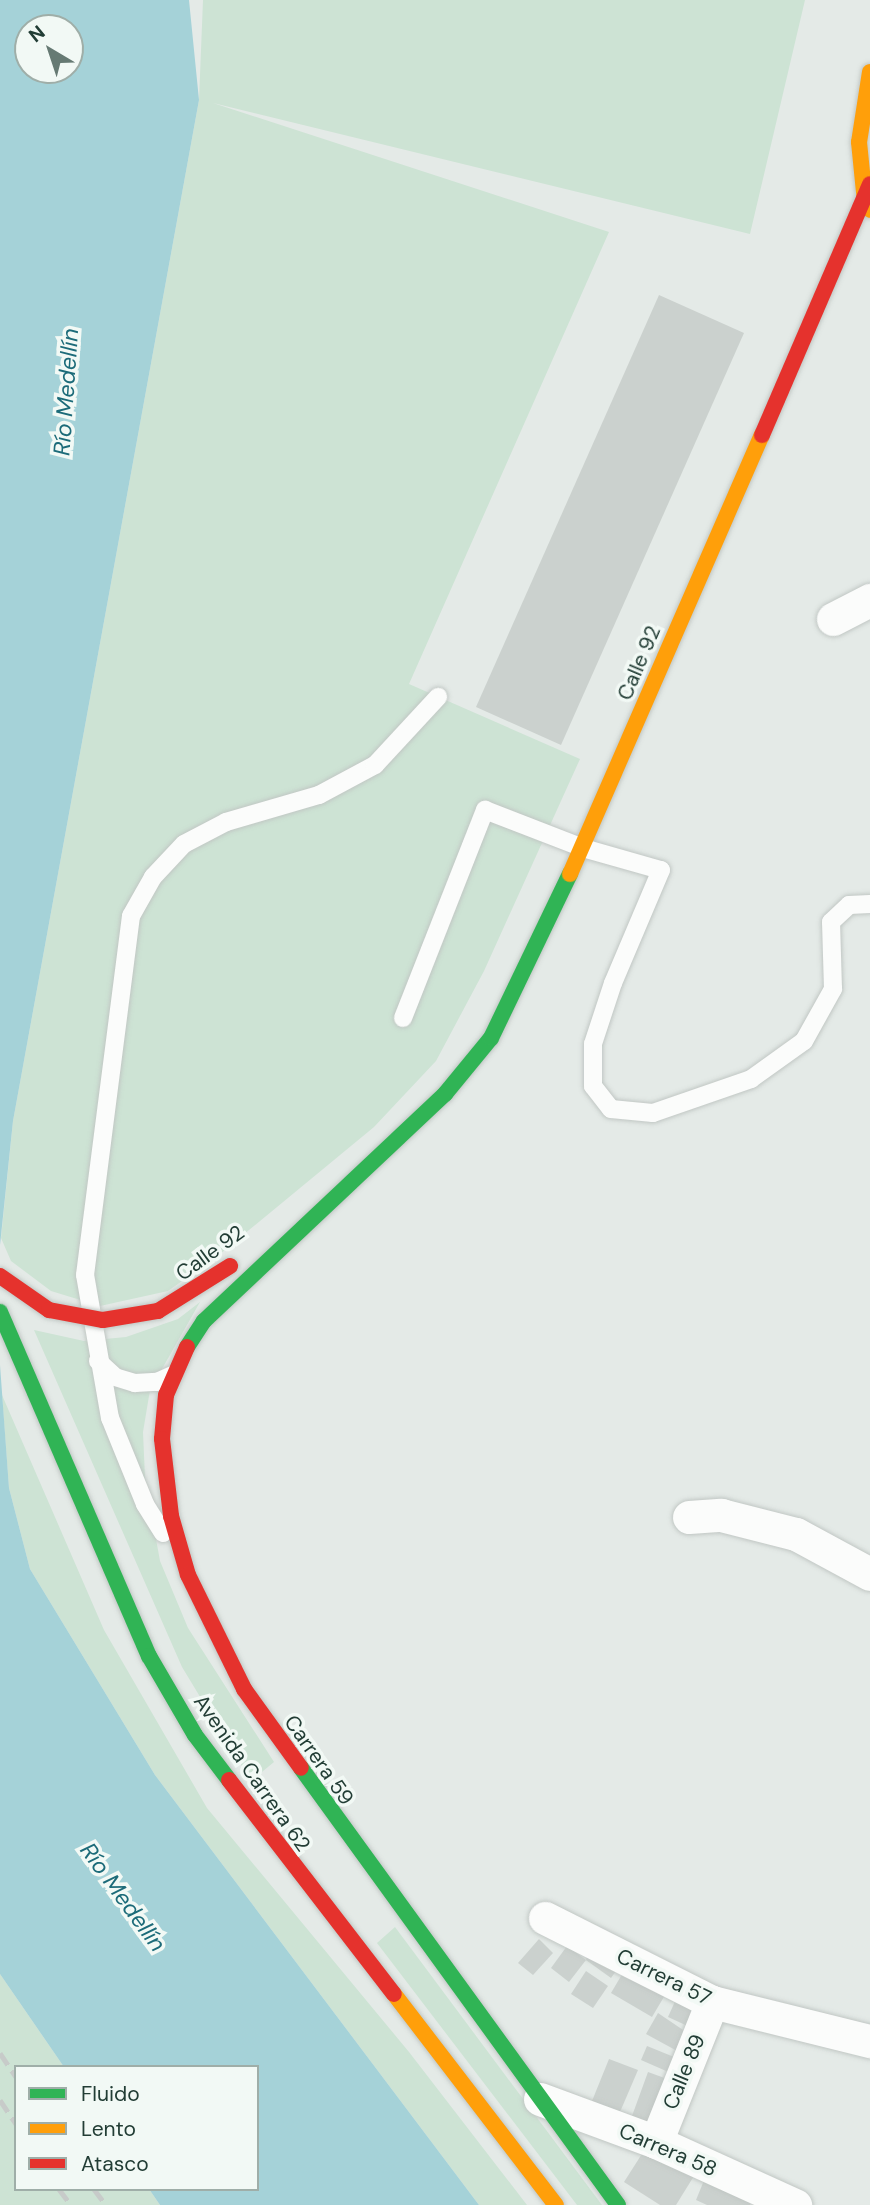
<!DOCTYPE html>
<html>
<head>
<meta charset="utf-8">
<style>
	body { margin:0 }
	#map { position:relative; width:870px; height:2205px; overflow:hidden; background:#e4eae7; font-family:"DM Sans",sans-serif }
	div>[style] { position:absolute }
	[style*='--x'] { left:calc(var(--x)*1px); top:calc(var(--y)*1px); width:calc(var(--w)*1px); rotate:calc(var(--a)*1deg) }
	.green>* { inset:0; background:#cde3d4 }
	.water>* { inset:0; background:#a5d2d8 }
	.building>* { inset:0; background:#cbd1ce }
	.roads { filter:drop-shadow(0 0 2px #c1c7c4) drop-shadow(0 0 2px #c1c7c4) }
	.lane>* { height:18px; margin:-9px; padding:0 9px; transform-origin:9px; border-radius:9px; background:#fbfcfb }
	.street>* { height:33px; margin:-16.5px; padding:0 16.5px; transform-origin:16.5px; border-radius:16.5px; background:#fbfcfb }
	.fast>* { height:16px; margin:-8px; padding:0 8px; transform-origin:8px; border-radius:8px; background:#30b455 }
	.slow>* { height:16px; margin:-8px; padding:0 8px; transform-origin:8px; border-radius:8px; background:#ff9f0a }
	.jam>* { height:16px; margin:-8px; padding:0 8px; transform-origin:8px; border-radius:8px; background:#e5322d }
	.rail>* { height:5px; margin-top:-2.5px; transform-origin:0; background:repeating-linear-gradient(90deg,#c7cbc9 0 14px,transparent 0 21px) }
	.bridges { filter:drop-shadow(0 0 2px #c0c7c4) drop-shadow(0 0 2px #c0c7c4) }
	.jam-bridge>* { height:16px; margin:-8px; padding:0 8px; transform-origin:8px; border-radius:8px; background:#e5322d }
	span { translate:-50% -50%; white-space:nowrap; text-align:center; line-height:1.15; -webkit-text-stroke:7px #f2f9f5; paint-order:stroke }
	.street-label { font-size:21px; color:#223d35 }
	.water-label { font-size:23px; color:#1c6b79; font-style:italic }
	.legend { position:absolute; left:14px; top:2065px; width:245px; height:126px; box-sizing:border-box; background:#f2f9f5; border:2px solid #9faea8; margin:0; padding:9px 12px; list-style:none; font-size:21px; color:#223d35 }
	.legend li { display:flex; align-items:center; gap:14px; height:35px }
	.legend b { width:35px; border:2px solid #9faea8 }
	.north { position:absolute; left:14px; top:14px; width:70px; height:70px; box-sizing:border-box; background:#f2f9f5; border:2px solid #9faea8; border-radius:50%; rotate:321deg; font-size:19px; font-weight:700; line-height:28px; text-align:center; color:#223d35 }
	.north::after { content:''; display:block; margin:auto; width:24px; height:32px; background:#667a73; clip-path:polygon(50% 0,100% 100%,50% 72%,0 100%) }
</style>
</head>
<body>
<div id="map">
	<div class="green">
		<div style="clip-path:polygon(203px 0,805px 0,750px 234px,213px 103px,609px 232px,409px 684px,580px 759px,484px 971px,436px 1061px,374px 1127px,220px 1254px,168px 1291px,100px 1306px,51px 1291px,11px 1261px,1px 1238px,13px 1121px,199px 100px)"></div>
		<div style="clip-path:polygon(200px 1302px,150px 1390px,143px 1432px,145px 1478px,160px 1561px,188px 1628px,274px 1762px,251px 1781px,182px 1667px,34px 1330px,84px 1341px,126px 1337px,178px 1319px)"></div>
		<div style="clip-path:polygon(2px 1395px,104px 1630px,207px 1808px,409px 2052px,527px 2205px,479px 2205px,155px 1775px,30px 1569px,9px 1488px)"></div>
		<div style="clip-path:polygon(395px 1927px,602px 2205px,577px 2205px,377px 1943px)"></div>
		<div style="clip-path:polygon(0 1974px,64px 2067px,16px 2067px,16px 2189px,149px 2189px,160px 2205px,0 2205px)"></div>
	</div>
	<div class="water">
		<div style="clip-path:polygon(evenodd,0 0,189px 0,199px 100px,13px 1121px,0 1245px,0 0,28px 28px,70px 28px,70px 70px,28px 70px,28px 28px)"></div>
		<div style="clip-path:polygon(0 1365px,9px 1488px,30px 1569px,155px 1775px,479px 2205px,160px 2205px,149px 2189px,257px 2189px,257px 2067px,64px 2067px,0 1974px)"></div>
	</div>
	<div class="building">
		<div style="clip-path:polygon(659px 295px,744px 333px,561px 745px,476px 707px)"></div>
		<div style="clip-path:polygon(539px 1939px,553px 1953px,533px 1975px,518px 1963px)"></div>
		<div style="clip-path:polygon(567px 1946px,586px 1960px,569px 1982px,551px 1968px)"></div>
		<div style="clip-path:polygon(589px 1948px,623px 1961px,611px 1978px,586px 1960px)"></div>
		<div style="clip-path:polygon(627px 1966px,668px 1990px,652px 2017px,611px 1993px)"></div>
		<div style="clip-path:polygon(586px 1971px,608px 1986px,593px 2008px,571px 1994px)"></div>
		<div style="clip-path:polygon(677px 1997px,701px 2009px,692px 2028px,668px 2017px)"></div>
		<div style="clip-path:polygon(658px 2013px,689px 2034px,679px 2052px,646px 2034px)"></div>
		<div style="clip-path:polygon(647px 2046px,679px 2059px,673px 2074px,641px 2060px)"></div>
		<div style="clip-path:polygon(609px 2059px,638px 2070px,620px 2112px,592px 2101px)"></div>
		<div style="clip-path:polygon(648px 2072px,670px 2080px,653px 2125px,632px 2116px)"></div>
		<div style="clip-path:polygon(647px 2146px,694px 2176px,676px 2205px,660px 2205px,624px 2182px)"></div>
		<div style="clip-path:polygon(707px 2173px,755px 2193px,750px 2205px,707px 2205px,696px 2200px)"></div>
	</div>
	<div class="roads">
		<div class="lane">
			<div style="--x:403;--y:1018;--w:224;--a:-68.5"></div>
			<div style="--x:485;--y:810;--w:105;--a:21.2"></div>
			<div style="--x:583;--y:848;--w:81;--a:15.8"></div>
			<div style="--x:661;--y:870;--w:123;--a:113"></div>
			<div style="--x:613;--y:983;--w:64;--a:108.2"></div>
			<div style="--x:593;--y:1044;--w:42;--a:90"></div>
			<div style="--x:593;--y:1086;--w:29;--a:52"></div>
			<div style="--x:611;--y:1109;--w:42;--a:5.4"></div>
			<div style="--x:653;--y:1113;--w:104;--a:-19.1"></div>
			<div style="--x:751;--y:1079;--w:65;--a:-35.6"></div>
			<div style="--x:804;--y:1041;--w:60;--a:-60.9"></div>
			<div style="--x:833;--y:989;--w:67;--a:-91.7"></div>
			<div style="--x:831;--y:922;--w:25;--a:-43"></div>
			<div style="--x:849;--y:905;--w:21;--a:-3"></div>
			<div style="--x:98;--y:1361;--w:23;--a:43"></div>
			<div style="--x:115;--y:1377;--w:21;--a:17"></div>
			<div style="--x:135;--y:1383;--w:22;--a:-3"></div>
			<div style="--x:157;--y:1382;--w:17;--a:-24"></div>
			<div style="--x:163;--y:1533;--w:34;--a:-122"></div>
			<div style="--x:145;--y:1504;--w:93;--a:-112.1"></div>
			<div style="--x:110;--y:1418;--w:145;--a:-99.9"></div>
			<div style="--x:85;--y:1275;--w:362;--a:-82.7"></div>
			<div style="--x:131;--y:916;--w:45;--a:-60.6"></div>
			<div style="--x:153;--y:877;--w:45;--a:-46.8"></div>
			<div style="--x:184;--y:844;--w:47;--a:-27.6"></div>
			<div style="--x:226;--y:822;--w:97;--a:-16.2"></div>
			<div style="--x:319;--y:795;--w:64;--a:-28.2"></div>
			<div style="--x:375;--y:765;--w:93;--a:-47.2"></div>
		</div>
		<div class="street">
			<div style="--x:833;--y:619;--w:42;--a:-27.2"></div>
			<div style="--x:689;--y:1517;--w:32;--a:-4"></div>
			<div style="--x:721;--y:1515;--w:77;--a:14.2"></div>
			<div style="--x:796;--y:1534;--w:84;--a:28.4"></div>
			<div style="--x:545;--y:1918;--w:187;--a:26.7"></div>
			<div style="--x:712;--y:2002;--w:163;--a:13.9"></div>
			<div style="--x:540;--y:2099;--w:124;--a:20.3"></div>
			<div style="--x:656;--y:2142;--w:153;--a:24.4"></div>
			<div style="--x:656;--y:2142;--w:151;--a:-68.2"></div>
		</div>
		<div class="fast">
			<div style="--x:0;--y:1312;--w:375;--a:66.6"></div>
			<div style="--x:149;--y:1656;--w:91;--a:59.8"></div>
			<div style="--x:195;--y:1735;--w:56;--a:52.9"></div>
			<div style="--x:187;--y:1347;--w:31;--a:-57"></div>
			<div style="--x:204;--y:1321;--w:331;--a:-43.3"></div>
			<div style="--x:445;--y:1094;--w:72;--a:-50.6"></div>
			<div style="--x:491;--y:1038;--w:182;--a:-64.3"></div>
			<div style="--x:301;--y:1768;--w:540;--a:54.04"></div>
		</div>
		<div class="slow">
			<div style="--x:870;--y:72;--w:71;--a:98.9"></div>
			<div style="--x:859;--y:142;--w:60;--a:84.3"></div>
			<div style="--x:865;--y:202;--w:9;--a:58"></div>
			<div style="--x:570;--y:874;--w:479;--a:-66.4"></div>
			<div style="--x:394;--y:1994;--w:266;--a:52.5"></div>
		</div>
		<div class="jam">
			<div style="--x:762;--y:435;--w:273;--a:-66.7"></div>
			<div style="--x:187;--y:1347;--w:52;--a:113.6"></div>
			<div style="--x:166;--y:1395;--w:44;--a:95.2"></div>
			<div style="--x:162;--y:1439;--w:78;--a:83.3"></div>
			<div style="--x:171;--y:1516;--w:61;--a:73.9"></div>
			<div style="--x:188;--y:1575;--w:127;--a:63.8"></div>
			<div style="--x:244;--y:1689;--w:97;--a:54.2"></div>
			<div style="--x:229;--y:1780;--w:270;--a:52.4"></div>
		</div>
	</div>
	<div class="rail">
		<div style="--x:0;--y:2053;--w:29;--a:56"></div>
		<div style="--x:0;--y:2100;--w:29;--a:56"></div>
		<div style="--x:59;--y:2189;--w:20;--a:53"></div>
		<div style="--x:94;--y:2189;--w:20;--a:53"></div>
	</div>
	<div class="bridges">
		<div class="jam-bridge">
			<div style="--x:0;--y:1276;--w:60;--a:34.8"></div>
			<div style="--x:49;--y:1310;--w:55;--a:10.5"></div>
			<div style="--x:103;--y:1320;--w:56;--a:-9.3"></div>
			<div style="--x:158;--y:1311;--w:85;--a:-32"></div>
		</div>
	</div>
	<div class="street-label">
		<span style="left:639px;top:663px;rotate:-67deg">Calle 92</span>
		<span style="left:210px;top:1253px;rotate:-36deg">Calle 92</span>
		<span style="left:319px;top:1760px;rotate:55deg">Carrera 59</span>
		<span style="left:252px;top:1773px;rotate:55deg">Avenida Carrera 62</span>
		<span style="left:664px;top:1977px;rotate:26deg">Carrera 57</span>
		<span style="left:684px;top:2072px;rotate:-68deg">Calle 89</span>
		<span style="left:668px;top:2150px;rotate:23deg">Carrera 58</span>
	</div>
	<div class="water-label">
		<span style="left:66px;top:392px;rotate:-86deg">Río Medellín</span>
		<span style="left:123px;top:1897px;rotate:54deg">Río Medellín</span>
	</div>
	<ul class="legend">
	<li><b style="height:9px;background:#30b455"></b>Fluido</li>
	<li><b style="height:9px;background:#ff9f0a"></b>Lento</li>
	<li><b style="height:9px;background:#e5322d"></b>Atasco</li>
	</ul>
	<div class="north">N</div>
</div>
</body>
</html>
